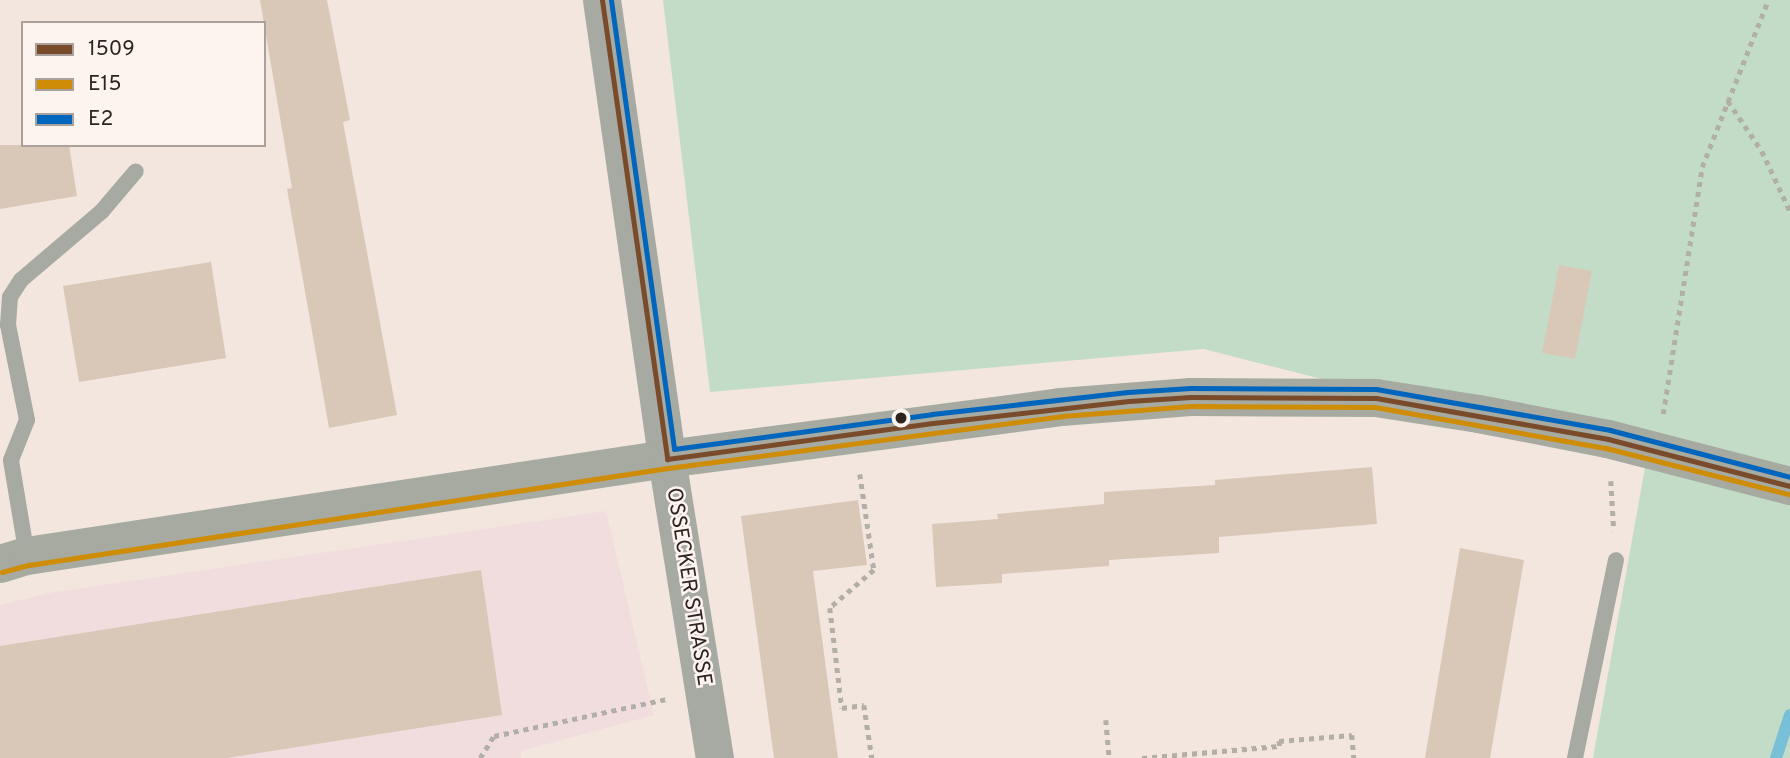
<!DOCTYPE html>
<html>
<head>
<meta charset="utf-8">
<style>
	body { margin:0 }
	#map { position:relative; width:1790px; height:758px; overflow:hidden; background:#f2e6df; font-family:Overpass,sans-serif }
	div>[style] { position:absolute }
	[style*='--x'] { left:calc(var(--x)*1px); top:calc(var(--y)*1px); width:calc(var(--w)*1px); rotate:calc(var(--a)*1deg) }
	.commercial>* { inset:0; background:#f1ddde }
	.green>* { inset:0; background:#c3dcc8 }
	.stream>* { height:12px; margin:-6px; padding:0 6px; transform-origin:6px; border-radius:6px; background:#78c0d7 }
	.building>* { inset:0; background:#d9c8b8 }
	.path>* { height:4.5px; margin-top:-2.25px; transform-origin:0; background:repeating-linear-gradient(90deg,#b1afa8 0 5px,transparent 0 10px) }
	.service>* { height:16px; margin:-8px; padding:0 8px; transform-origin:8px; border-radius:8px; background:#a7aaa3 }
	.tertiary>* { height:38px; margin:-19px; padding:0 19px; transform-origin:19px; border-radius:19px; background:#a7aaa3 }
	.secondary>* { height:38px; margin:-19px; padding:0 19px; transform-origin:19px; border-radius:19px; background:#a6aaa0 }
	.bus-1>* { height:5px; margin:-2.5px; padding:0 2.5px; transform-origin:2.5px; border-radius:2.5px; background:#7a4b2a }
	.bus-2>* { height:5px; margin:-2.5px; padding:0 2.5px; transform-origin:2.5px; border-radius:2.5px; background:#cf8c06 }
	.bus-3>* { height:5px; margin:-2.5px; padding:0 2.5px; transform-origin:2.5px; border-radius:2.5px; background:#0065bd }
	.dots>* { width:19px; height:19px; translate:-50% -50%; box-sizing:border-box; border:4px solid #fdf3ef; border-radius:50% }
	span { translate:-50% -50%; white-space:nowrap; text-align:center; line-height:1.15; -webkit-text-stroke:5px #fdf3ef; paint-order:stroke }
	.street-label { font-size:21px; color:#2d2420 }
	.legend { position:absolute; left:21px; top:21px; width:245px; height:126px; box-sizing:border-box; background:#fdf3ef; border:2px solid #aaa09c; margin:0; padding:9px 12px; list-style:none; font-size:21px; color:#2d2420 }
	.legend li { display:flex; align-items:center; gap:14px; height:35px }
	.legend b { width:35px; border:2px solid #aaa09c }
</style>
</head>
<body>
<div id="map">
	<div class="commercial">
		<div style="clip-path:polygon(606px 511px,654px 715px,521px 751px,521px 758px,0 758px,0 605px,49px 593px)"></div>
	</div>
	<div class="green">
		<div style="clip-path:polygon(663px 0,1790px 0,1790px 758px,1593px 758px,1646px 462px,1204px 349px,710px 392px)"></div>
	</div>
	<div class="stream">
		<div style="--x:1776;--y:758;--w:45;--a:-72"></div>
	</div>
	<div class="building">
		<div style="clip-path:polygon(260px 0,327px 0,350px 120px,343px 122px,397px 415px,329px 428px,287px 189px,292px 188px)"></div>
		<div style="clip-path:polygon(0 145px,69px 145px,77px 196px,0 209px)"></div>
		<div style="clip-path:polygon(211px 262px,226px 358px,79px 382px,63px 286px)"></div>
		<div style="clip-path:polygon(1559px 265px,1592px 271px,1575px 359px,1542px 353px)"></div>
		<div style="clip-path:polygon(1372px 467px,1377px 524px,1219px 537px,1219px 553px,1109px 560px,1109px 566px,1002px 574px,1002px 583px,936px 587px,932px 524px,998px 519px,997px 514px,1104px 504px,1104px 492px,1215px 485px,1215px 480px)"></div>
		<div style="clip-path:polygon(858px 500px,867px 565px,813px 571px,838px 758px,774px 758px,741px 516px)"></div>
		<div style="clip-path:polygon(1460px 548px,1524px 560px,1490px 758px,1425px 758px)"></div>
		<div style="clip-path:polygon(481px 570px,502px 715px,227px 758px,0 758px,0 646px)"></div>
	</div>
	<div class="path">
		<div style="--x:1728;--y:101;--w:60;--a:55.8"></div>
		<div style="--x:1762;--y:151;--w:66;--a:65"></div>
		<div style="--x:1663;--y:414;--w:250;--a:-81"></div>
		<div style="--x:1702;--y:167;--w:180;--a:-68.4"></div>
		<div style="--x:860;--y:474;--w:97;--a:81.7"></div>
		<div style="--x:874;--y:570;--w:58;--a:139.2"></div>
		<div style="--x:830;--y:608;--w:101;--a:83.2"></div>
		<div style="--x:842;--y:708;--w:22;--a:-8"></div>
		<div style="--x:864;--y:705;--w:54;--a:81.4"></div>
		<div style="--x:1611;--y:481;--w:50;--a:86.6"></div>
		<div style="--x:1106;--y:720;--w:38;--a:85"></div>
		<div style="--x:480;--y:758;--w:26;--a:-58"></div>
		<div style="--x:494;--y:736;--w:176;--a:-12.1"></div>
		<div style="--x:1142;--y:758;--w:138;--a:-5"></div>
		<div style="--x:1279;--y:746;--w:5;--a:-90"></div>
		<div style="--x:1279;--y:741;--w:73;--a:-4.7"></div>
		<div style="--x:1352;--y:735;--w:23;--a:85"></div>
	</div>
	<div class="service">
		<div style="--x:27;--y:556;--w:97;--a:-99.5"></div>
		<div style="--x:11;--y:460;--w:43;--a:-68.2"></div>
		<div style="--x:27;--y:420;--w:97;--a:-101.3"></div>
		<div style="--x:8;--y:325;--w:28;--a:-86"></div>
		<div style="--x:10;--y:297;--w:20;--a:-57"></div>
		<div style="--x:21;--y:280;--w:106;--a:-40.4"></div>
		<div style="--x:102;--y:211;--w:52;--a:-49.6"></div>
		<div style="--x:1575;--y:758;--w:202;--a:-78.3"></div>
	</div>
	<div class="tertiary">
		<div style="--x:602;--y:0;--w:464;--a:81.9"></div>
		<div style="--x:667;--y:459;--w:303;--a:80.9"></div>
	</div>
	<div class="secondary">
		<div style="--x:0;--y:564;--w:28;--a:-17"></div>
		<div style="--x:27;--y:556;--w:647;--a:-8.62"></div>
		<div style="--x:667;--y:459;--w:397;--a:-7.5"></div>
		<div style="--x:1061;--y:407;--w:130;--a:-4.4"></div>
		<div style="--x:1191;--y:397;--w:185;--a:0.3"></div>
		<div style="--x:1376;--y:398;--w:104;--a:8.8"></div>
		<div style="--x:1479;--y:414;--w:131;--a:11"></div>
		<div style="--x:1608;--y:439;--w:188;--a:14.5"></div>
	</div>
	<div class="bus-1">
		<div style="--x:602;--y:0;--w:464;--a:81.9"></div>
		<div style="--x:667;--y:459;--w:268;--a:-7.7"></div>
		<div style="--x:933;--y:423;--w:197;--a:-6.4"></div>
		<div style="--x:1129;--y:401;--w:62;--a:-3.7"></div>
		<div style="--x:1191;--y:397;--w:185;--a:0.3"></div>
		<div style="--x:1376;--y:398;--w:236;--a:10"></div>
		<div style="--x:1608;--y:439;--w:188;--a:14.5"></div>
	</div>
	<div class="bus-2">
		<div style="--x:2;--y:572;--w:28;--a:-15"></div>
		<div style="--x:29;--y:565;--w:646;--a:-8.63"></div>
		<div style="--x:668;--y:468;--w:397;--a:-7.5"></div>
		<div style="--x:1062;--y:416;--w:129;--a:-4.4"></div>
		<div style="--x:1191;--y:406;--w:184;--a:0.3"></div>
		<div style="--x:1375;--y:407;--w:235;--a:10.1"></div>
		<div style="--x:1606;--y:448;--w:188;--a:14.2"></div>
	</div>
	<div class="bus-3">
		<div style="--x:611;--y:0;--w:453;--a:82"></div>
		<div style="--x:674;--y:449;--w:260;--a:-7.7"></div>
		<div style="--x:932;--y:414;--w:197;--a:-6.4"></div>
		<div style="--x:1128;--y:392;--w:63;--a:-3.6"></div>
		<div style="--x:1191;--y:388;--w:185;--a:0.3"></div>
		<div style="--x:1376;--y:389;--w:238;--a:9.9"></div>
		<div style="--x:1610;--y:430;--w:186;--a:14.6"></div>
	</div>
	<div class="dots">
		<div style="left:901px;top:418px;background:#2d2420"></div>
	</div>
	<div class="street-label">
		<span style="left:688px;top:587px;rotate:81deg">OSSECKER STRASSE</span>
	</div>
	<ul class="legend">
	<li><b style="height:9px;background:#7a4b2a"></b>1509</li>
	<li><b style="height:9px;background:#cf8c06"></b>E15</li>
	<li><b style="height:9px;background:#0065bd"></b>E2</li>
	</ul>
</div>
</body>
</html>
